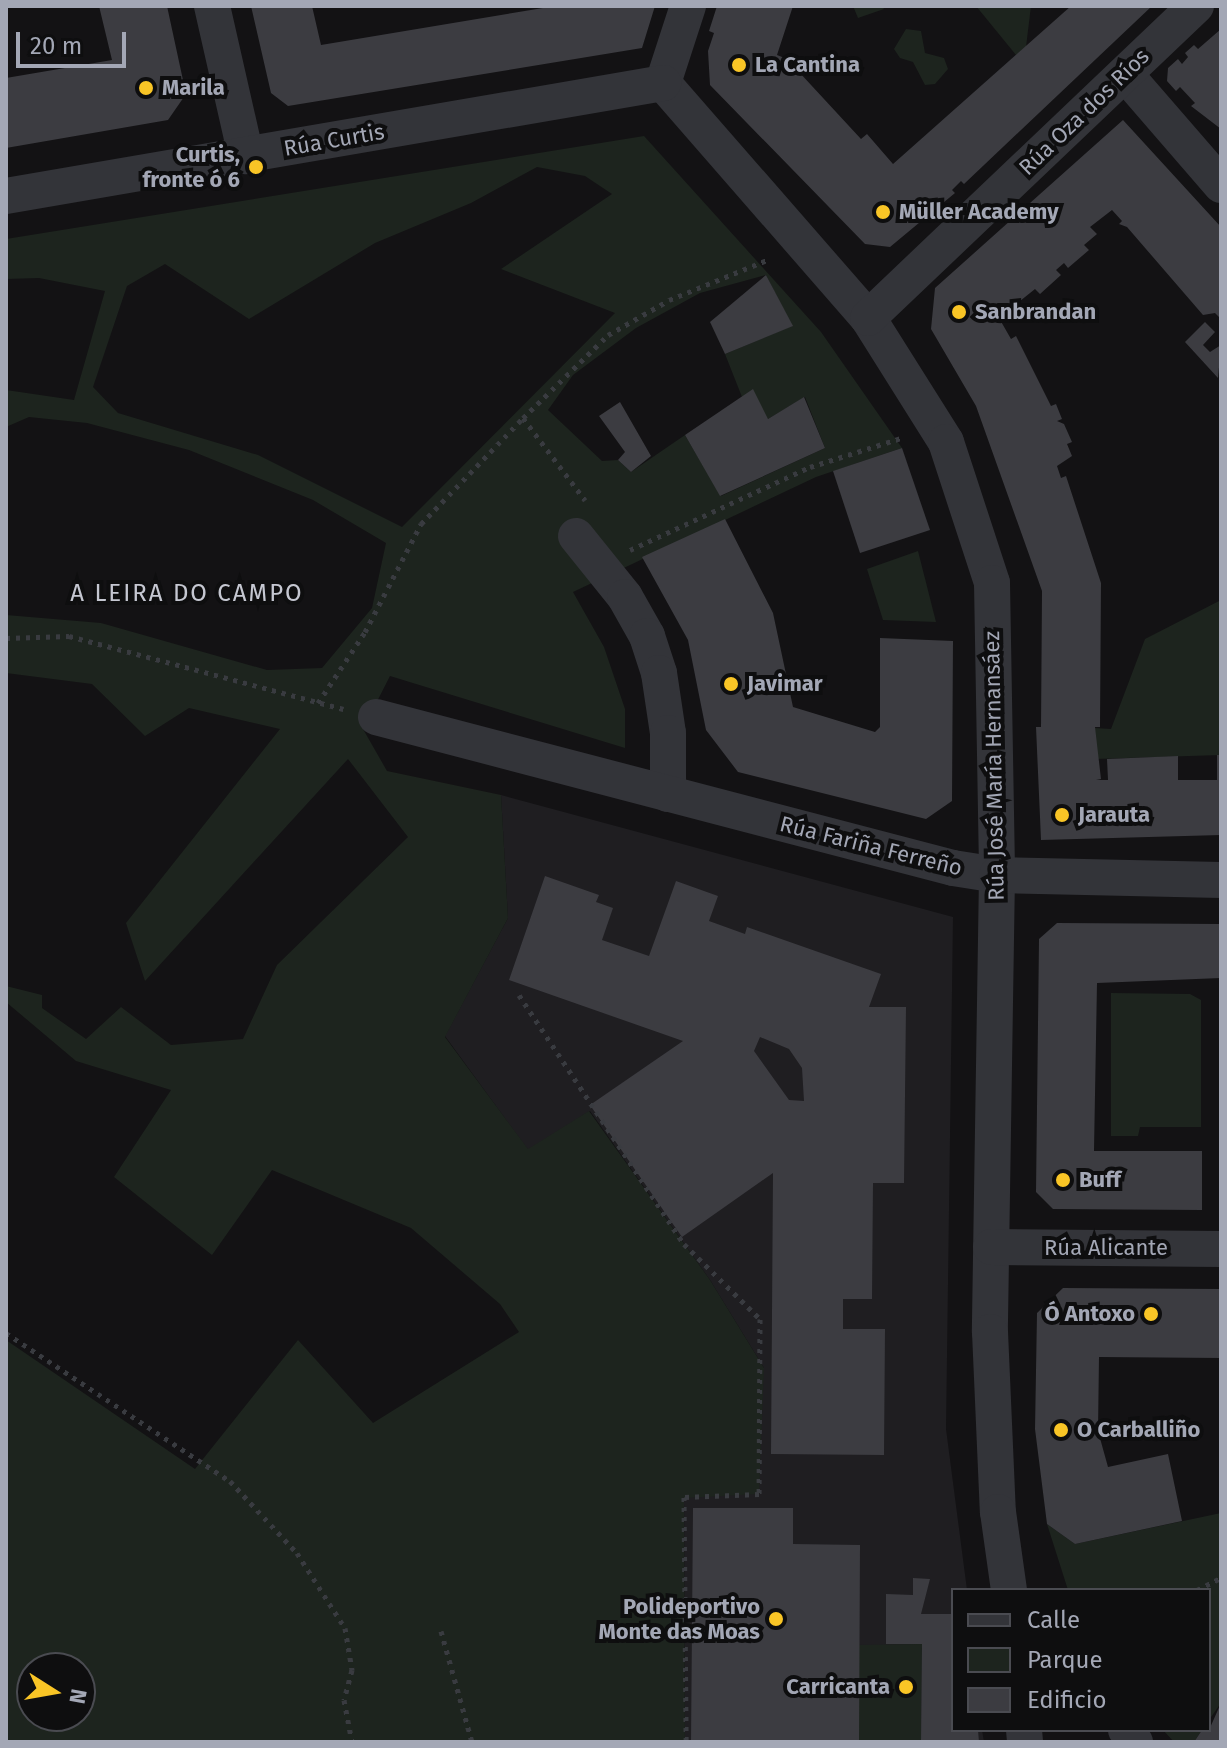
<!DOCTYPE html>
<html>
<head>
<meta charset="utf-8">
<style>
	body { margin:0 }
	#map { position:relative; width:1227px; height:1748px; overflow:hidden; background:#131214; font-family:"Fira Sans",sans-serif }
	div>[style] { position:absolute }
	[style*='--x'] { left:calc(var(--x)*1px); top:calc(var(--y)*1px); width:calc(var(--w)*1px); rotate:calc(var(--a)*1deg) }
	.built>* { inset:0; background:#1f1e21 }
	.green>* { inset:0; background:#1d241e }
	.building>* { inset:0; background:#3c3c41 }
	.path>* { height:5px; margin-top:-2.5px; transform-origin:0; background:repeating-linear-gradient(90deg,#393b40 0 4px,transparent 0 10px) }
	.street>* { height:36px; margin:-18px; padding:0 18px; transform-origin:18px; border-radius:18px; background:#333439 }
	.dots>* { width:22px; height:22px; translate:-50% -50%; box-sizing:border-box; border:4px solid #0e0e0f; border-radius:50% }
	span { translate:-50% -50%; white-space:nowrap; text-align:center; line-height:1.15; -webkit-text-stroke:8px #0e0e0f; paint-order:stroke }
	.poi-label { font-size:22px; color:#a3a7b5; font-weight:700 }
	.left { translate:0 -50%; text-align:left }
	.right { translate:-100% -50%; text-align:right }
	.street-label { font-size:22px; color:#a3a7b5 }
	.neighbourhood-label { font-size:24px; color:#c5c7d1; letter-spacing:2px }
	.frame { position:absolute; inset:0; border:8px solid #a3a7b5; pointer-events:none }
	.legend { position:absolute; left:951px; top:1588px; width:260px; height:144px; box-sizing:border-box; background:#0e0e0f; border:2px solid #4a4b51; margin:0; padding:10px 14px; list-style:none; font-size:24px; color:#a3a7b5 }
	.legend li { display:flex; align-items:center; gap:16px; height:40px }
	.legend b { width:40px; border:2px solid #4a4b51 }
	.north { position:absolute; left:16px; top:1652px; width:80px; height:80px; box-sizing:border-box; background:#0e0e0f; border:2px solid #4a4b51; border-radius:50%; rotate:101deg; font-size:22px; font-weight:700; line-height:32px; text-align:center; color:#a3a7b5 }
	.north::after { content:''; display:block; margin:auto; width:28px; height:36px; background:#f9c526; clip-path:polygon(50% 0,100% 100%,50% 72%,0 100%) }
	.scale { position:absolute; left:16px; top:32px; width:110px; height:36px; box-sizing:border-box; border:4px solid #a3a7b5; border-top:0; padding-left:10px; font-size:24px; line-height:28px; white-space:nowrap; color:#a3a7b5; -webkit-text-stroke:6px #0e0e0f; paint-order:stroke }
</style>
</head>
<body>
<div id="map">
	<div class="built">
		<div style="clip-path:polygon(501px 795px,953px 917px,946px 1429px,967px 1590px,953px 1590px,953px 1730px,982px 1730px,984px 1742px,685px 1742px,684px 1497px,764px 1368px,710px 1280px,590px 1111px,528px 1150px,445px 1036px,508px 918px)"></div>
	</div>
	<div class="green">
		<div style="clip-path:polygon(853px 6px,882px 6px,884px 9px,858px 18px)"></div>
		<div style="clip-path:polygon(976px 6px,1031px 6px,1026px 47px,1016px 55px)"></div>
		<div style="clip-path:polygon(906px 29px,921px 31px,925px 53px,944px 58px,948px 69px,935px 84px,925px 85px,913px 62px,900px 58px,894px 49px)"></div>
		<div style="clip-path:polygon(evenodd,644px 136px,821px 332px,902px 448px,816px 477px,573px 592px,604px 647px,625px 709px,625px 748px,390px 676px,363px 729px,387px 771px,501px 795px,508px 918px,445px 1037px,528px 1149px,589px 1111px,710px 1280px,764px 1368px,759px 1494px,684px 1498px,685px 1742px,6px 1742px,6px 1340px,195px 1469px,298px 1340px,373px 1423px,519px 1332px,500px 1304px,411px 1228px,272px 1170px,212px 1255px,114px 1177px,171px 1090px,76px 1061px,6px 1002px,6px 986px,42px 995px,42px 1008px,86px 1039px,121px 1007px,171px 1045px,243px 1039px,277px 965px,408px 837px,348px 759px,145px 981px,126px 923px,280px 729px,189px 708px,145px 736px,92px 684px,6px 673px,6px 615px,101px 623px,267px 670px,322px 668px,372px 608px,386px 543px,313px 500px,189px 450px,87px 423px,29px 417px,6px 427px,6px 390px,74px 400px,105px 291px,39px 278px,6px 279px,6px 239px,644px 136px,537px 167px,585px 176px,612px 194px,501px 269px,615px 313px,402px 527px,258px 455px,118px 413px,93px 387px,127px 286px,165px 264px,249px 319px,375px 243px,471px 203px,537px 167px,644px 136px,766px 275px,792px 326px,725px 354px,742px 397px,768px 419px,805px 397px,825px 448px,721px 496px,685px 435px,631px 472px,618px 460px,602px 461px,548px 410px,573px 375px,636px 328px,700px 293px,766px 275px,644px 136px,32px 1668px,80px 1668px,80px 1716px,32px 1716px,32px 1668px)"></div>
		<div style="clip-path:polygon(918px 551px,936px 622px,883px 620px,867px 569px)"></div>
		<div style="clip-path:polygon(1221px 600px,1221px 755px,1095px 759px,1095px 728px,1111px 729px,1145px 639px)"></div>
		<div style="clip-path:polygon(1111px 993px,1190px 994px,1201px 1000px,1201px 1127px,1140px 1127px,1138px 1136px,1111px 1136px)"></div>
		<div style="clip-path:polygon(1221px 1513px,1221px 1703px,1209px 1720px,1209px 1590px,1068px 1590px,1047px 1524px,1075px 1544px)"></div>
		<div style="clip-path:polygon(922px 1644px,921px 1742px,859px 1742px,859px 1645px)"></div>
		<div style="clip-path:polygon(1163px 1730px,1202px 1730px,1194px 1742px,1174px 1742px)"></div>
	</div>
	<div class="building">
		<div style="clip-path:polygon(99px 6px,167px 6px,186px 94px,168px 120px,6px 148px,6px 78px,112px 60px)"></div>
		<div style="clip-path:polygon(251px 6px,312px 6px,321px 45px,555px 6px,655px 6px,642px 48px,288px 106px,271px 93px)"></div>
		<div style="clip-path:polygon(717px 6px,793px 6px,777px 55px,787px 59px,861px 139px,867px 134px,893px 164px,1071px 6px,1152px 6px,964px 184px,961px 181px,952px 190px,955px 193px,890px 247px,865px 244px,710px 85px,708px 51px,714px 33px,709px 31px)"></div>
		<div style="clip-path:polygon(1221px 29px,1221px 129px,1191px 106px,1195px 103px,1180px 87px,1176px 91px,1167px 81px,1168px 68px,1178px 59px,1182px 64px,1188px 57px,1185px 53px,1194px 45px,1198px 49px)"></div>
		<div style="clip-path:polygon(1123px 120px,1221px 227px,1221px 319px,1215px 313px,1203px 315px,1127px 227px,1119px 224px,1122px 221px,1112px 210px,1090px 227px,1097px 234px,1084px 245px,1089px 250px,1068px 268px,1064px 263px,1056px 270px,1061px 275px,1040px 294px,1035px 289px,999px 318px,1011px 339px,1016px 336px,1051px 406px,1056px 404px,1062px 419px,1057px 421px,1064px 424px,1072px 442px,1067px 444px,1072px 456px,1057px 466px,1061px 478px,1066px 476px,1101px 583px,1100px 727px,1095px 727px,1101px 779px,1096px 780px,1108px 780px,1107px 759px,1178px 756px,1178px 780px,1217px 780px,1217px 755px,1221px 755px,1221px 835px,1041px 840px,1036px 727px,1041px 727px,1042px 591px,976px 406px,931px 329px,935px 288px)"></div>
		<div style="clip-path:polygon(766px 275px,793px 326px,725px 354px,710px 322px)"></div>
		<div style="clip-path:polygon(1205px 322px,1215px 332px,1203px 345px,1210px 352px,1221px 345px,1218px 378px,1185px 342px)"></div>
		<div style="clip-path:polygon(753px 389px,768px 419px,804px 397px,825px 448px,720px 496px,685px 435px)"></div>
		<div style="clip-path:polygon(620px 402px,651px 456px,631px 472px,618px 460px,625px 452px,599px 416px)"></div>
		<div style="clip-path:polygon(902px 448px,930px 530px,860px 553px,833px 471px)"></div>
		<div style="clip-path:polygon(725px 519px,773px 613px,793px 707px,875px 732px,880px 727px,880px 638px,953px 641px,952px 801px,926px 819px,738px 772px,706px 730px,688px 640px,642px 557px)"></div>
		<div style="clip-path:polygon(evenodd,545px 876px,599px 895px,596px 902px,613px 908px,602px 940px,649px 956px,676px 881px,718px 896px,709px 921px,745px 934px,747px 927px,881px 974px,869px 1007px,906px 1007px,904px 1183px,873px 1183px,872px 1299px,843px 1299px,843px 1329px,885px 1329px,884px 1455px,771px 1454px,773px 1173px,682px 1237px,590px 1105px,683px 1041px,509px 980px,545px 876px,760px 1037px,789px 1049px,802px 1068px,804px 1101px,789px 1100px,754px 1051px,760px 1037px)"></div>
		<div style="clip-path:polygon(1057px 923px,1221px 924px,1221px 978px,1097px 983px,1094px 1151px,1202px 1151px,1202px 1210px,1053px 1209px,1036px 1192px,1039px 939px)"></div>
		<div style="clip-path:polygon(1063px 1288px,1221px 1289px,1221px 1358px,1099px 1357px,1098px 1431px,1108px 1467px,1168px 1454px,1182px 1521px,1075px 1544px,1047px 1524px,1035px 1429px,1037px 1313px)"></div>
		<div style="clip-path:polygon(693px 1508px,793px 1508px,793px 1544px,860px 1545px,859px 1742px,691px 1742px)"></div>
		<div style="clip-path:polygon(913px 1578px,930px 1579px,921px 1614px,953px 1614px,953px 1730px,978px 1730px,979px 1742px,921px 1742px,922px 1644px,886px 1644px,886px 1594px,913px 1595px)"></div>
		<div style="clip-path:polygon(1221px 1703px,1221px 1742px,1194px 1742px,1202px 1730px,1209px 1730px)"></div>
	</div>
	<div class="path">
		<div style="--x:523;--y:418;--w:103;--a:52.9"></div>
		<div style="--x:630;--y:550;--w:198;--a:-24.8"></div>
		<div style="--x:810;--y:467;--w:96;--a:-17.7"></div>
		<div style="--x:6;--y:638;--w:63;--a:-1.8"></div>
		<div style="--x:69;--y:636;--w:284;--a:14.9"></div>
		<div style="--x:318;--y:703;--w:85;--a:-56.5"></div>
		<div style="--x:365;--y:632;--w:122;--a:-62.6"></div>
		<div style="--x:421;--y:524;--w:147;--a:-46.1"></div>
		<div style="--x:523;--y:418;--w:119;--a:-44.3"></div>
		<div style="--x:608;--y:335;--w:70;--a:-29.8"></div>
		<div style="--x:669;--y:300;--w:106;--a:-22.2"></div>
		<div style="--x:519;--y:995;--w:299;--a:56.5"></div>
		<div style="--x:684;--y:1244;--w:107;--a:44.6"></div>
		<div style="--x:760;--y:1319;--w:175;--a:90.3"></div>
		<div style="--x:759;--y:1494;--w:75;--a:177.7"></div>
		<div style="--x:684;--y:1497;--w:245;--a:89.5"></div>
		<div style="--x:6;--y:1333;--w:268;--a:33.5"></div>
		<div style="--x:230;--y:1481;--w:98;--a:47.1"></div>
		<div style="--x:297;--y:1553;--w:89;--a:57.4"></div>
		<div style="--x:345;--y:1628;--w:43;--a:80.5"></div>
		<div style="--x:352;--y:1670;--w:31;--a:105"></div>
		<div style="--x:344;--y:1700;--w:43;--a:79.2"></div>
		<div style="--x:1197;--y:1590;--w:27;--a:-27"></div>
		<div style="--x:441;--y:1631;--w:115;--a:74.4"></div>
	</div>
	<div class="street">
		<div style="--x:212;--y:6;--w:154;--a:77.2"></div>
		<div style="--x:1125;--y:74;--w:147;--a:49.1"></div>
		<div style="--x:663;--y:83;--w:312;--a:48.9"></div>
		<div style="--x:868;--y:318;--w:146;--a:57.8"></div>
		<div style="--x:946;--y:442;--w:148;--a:71.9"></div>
		<div style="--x:992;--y:583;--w:292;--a:89"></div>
		<div style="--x:997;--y:875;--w:457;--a:90.9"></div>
		<div style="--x:990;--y:1332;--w:180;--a:87.5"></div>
		<div style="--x:998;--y:1512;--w:79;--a:82"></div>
		<div style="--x:663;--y:83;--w:81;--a:-72"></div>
		<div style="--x:6;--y:196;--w:667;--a:-9.76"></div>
		<div style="--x:868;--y:318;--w:453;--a:-43.6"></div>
		<div style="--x:576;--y:536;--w:78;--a:51.2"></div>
		<div style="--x:625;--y:597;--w:45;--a:60.6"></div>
		<div style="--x:647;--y:636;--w:39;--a:72"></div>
		<div style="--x:659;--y:673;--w:61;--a:81.5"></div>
		<div style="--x:668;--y:733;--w:61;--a:90"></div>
		<div style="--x:376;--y:717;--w:596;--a:14.67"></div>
		<div style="--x:953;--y:868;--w:45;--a:9"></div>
		<div style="--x:997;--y:875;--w:224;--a:1.3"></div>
		<div style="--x:991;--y:1247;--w:230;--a:0.5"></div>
		<div style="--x:1024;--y:1730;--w:12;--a:85"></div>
		<div style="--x:1126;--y:1730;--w:15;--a:53"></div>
	</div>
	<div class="dots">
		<div style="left:739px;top:65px;background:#f9c526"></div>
		<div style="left:146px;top:88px;background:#f9c526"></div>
		<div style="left:256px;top:167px;background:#f9c526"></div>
		<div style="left:883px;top:212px;background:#f9c526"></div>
		<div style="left:959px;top:312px;background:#f9c526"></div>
		<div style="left:731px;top:684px;background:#f9c526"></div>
		<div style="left:1062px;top:815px;background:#f9c526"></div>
		<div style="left:1063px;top:1180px;background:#f9c526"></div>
		<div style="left:1151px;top:1314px;background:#f9c526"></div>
		<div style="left:1061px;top:1430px;background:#f9c526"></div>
		<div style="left:776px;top:1619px;background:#f9c526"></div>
		<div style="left:906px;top:1687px;background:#f9c526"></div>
	</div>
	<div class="poi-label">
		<span class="left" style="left:755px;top:65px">La Cantina</span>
		<span class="left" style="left:162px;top:88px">Marila</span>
		<span class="right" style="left:240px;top:167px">Curtis,<br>fronte ó 6</span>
		<span class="left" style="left:899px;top:212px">Müller Academy</span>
		<span class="left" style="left:975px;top:312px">Sanbrandan</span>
		<span class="left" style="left:747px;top:684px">Javimar</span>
		<span class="left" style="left:1078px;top:815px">Jarauta</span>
		<span class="left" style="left:1079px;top:1180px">Buff</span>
		<span class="right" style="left:1135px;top:1314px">Ó Antoxo</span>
		<span class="left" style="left:1077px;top:1430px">O Carballiño</span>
		<span class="right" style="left:760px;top:1619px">Polideportivo<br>Monte das Moas</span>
		<span class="right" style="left:890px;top:1687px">Carricanta</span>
	</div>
	<div class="street-label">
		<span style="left:1084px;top:112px;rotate:-44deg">Rúa Oza dos Ríos</span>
		<span style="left:334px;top:140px;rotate:-10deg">Rúa Curtis</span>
		<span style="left:994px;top:766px;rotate:-91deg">Rúa José María Hernansáez</span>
		<span style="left:871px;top:846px;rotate:14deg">Rúa Fariña Ferreño</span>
		<span style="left:1106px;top:1248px">Rúa Alicante</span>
	</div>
	<div class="neighbourhood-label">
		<span style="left:187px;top:594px">A LEIRA DO CAMPO</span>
	</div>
	<div class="frame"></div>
	<ul class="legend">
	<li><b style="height:10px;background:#333439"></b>Calle</li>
	<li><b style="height:22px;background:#1d241e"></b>Parque</li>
	<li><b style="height:22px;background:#3c3c41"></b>Edificio</li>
	</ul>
	<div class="north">N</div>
	<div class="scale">20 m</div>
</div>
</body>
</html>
